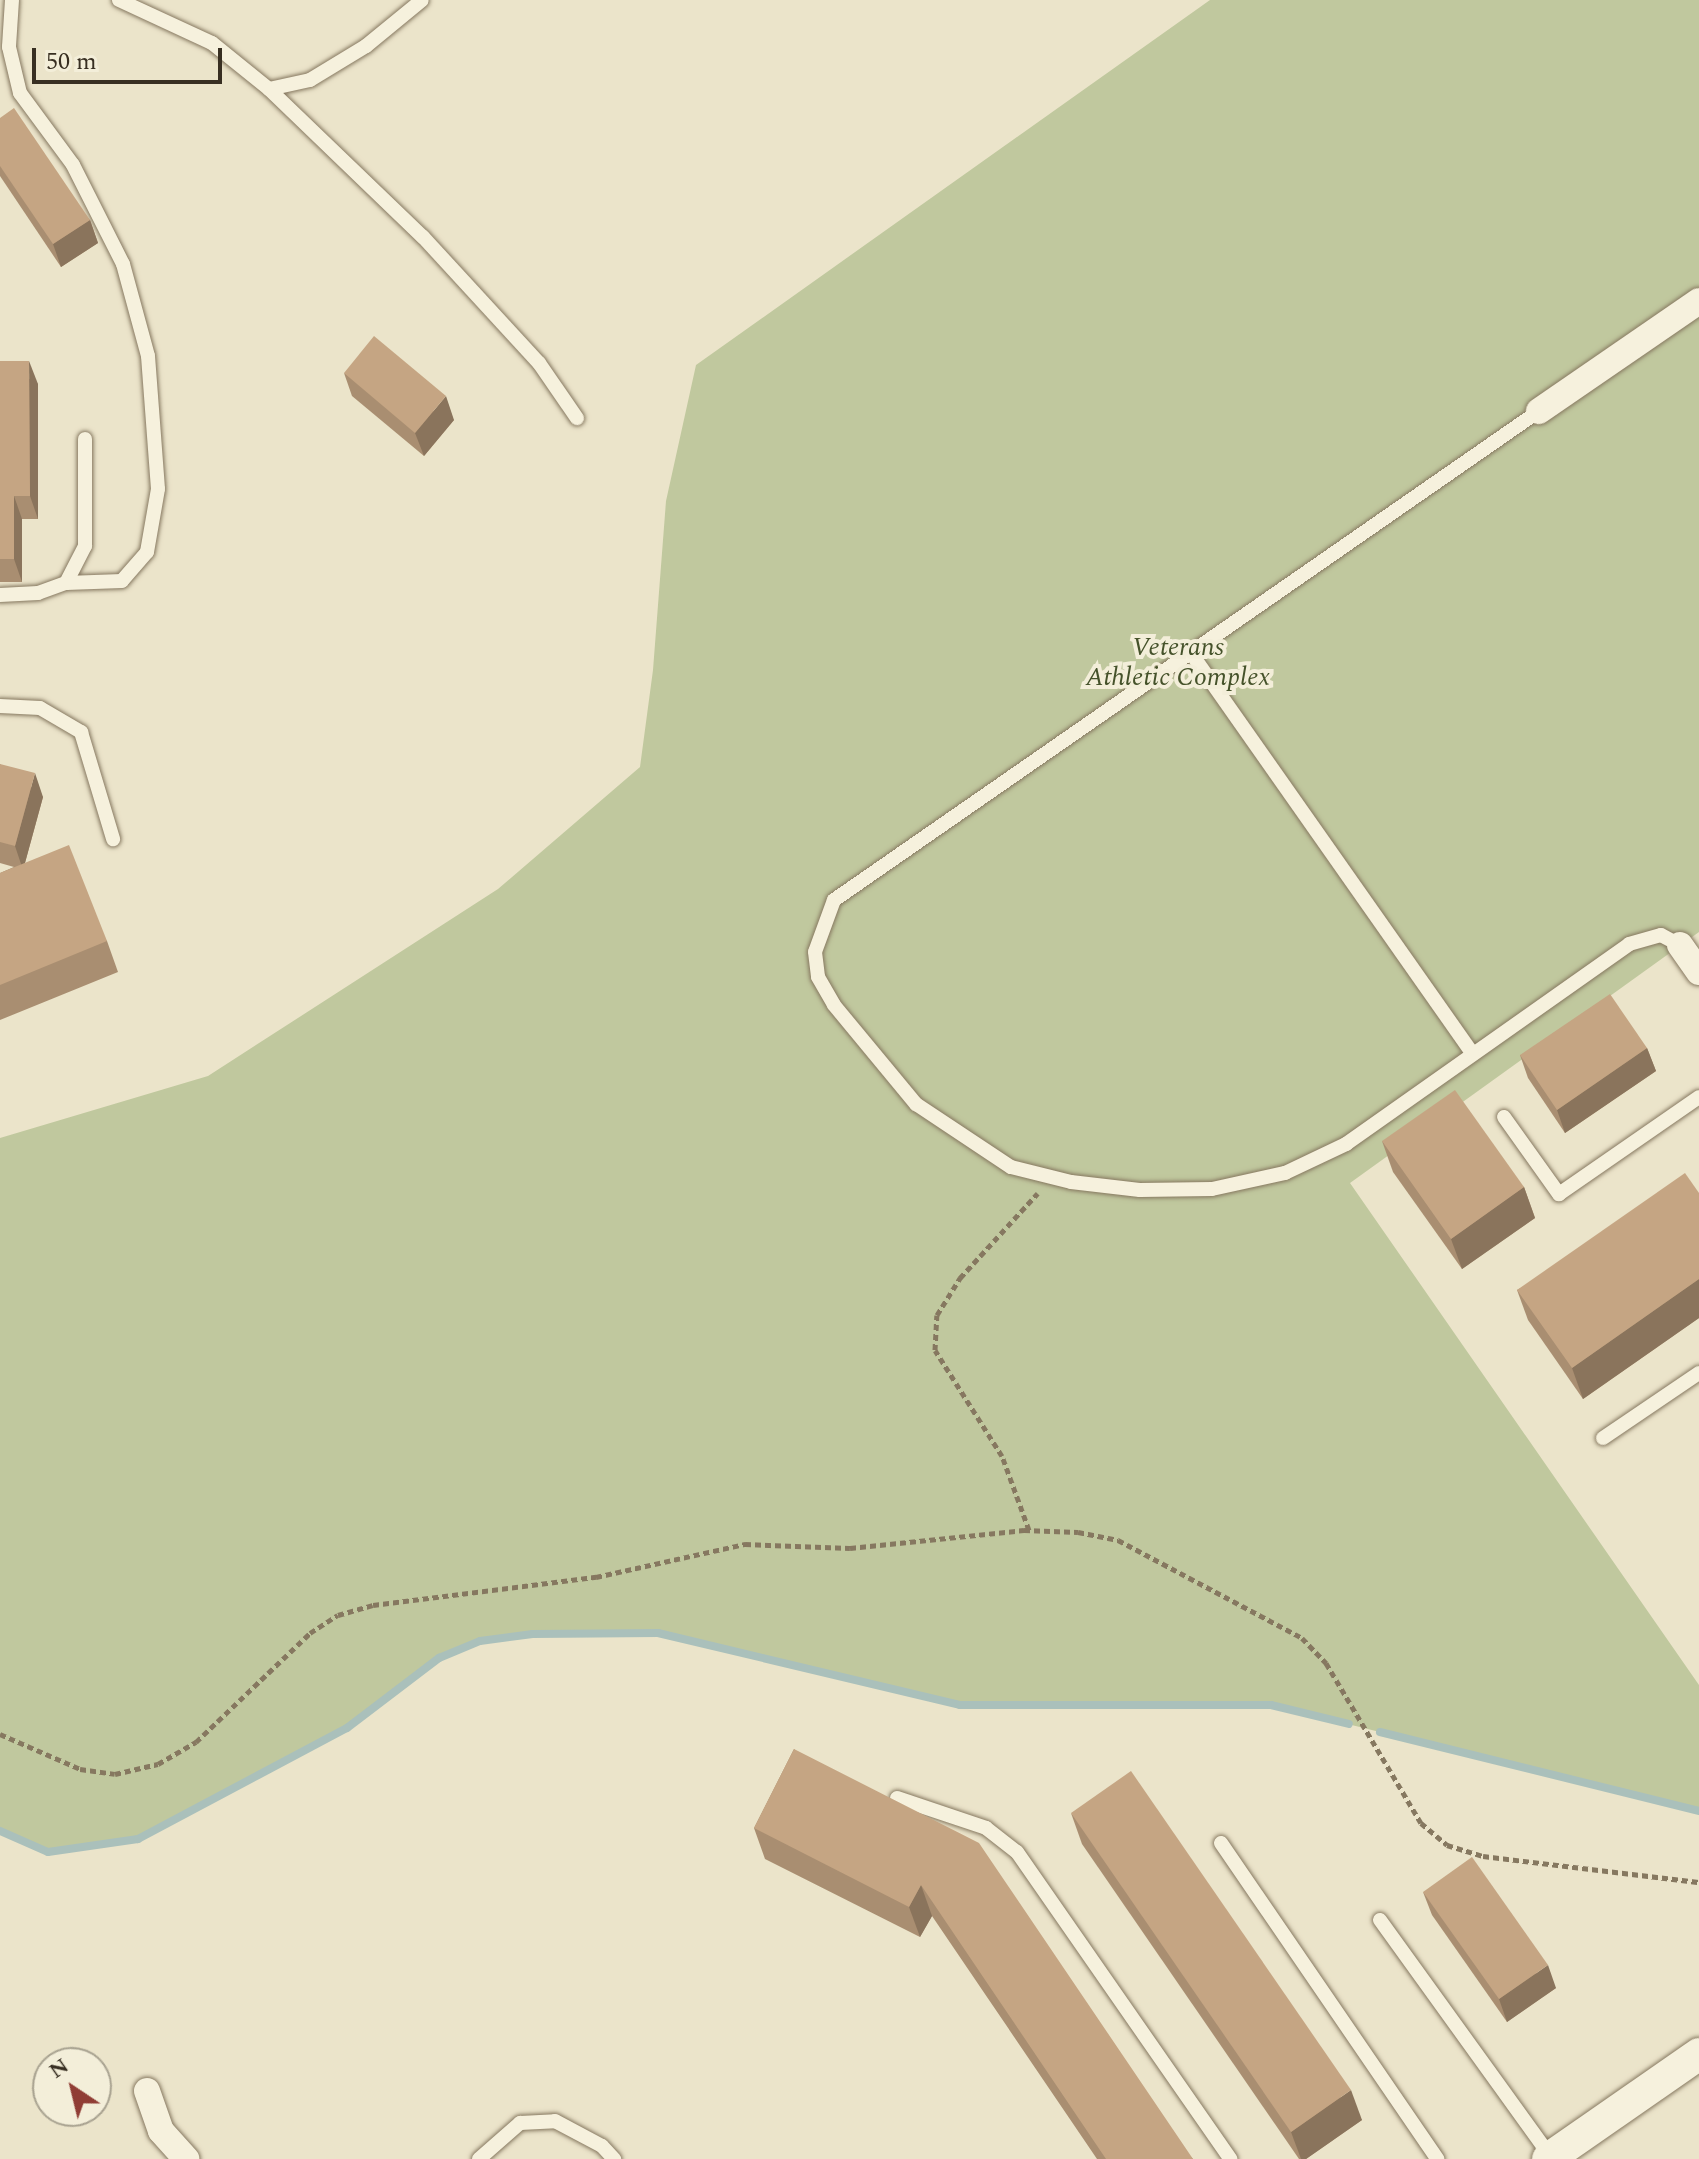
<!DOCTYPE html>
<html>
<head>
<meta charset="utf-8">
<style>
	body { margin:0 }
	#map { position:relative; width:1699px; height:2159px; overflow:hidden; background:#ebe4ca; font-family:Spectral,serif }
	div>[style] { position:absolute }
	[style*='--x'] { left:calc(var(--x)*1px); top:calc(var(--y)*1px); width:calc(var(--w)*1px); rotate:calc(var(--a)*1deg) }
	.green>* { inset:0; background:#c0c89e }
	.stream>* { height:8px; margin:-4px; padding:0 4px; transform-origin:4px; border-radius:4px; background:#aac0bb }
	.path>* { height:5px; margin-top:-2.5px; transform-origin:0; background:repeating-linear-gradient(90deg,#867860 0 6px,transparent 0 10px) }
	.roads { filter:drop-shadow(0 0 2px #867860) drop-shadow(0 0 2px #867860) }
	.service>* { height:14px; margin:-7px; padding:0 7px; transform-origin:7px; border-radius:7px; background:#f6f1dd }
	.minor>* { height:26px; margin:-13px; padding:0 13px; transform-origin:13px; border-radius:13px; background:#f6f1dd }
	.tertiary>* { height:32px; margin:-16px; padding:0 16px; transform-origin:16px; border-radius:16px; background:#f6f1dd }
	.wall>* { inset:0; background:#a98e71 }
	.shaded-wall>* { inset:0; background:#8a745c }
	.building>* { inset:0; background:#c5a583 }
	span { translate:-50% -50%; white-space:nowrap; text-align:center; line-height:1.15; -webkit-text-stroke:8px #f3eed9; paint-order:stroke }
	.park-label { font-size:26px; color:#45522a; font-style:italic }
	.north { position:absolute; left:32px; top:2047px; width:80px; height:80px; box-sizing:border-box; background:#f3eed9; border:2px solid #a8a290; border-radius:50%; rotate:325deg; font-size:22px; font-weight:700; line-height:32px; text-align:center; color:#382f22 }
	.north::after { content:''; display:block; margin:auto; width:28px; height:36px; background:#903d35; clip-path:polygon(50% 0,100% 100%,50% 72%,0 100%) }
	.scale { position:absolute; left:32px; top:48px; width:190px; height:36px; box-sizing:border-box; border:4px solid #382f22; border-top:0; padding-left:10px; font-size:24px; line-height:28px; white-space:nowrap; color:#382f22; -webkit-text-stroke:6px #f3eed9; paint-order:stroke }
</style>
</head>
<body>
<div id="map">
	<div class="green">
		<div style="clip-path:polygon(1210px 0,1699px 0,1699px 932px,1350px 1183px,1699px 1685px,1699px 1811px,1271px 1705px,960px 1705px,658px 1633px,533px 1634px,480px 1641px,439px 1658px,347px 1728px,138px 1839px,48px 1852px,0 1831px,0 1138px,208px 1076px,498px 889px,640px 767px,653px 670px,666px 501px,696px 365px)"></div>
	</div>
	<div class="stream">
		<div style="--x:1380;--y:1732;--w:329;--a:13.9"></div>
		<div style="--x:0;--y:1831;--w:52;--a:23.6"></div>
		<div style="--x:48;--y:1852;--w:91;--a:-8.2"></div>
		<div style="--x:138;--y:1839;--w:237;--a:-28"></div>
		<div style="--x:347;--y:1728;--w:116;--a:-37.3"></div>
		<div style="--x:439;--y:1658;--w:44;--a:-22.5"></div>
		<div style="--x:480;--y:1641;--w:53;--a:-7.5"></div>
		<div style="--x:533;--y:1634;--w:125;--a:-0.5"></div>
		<div style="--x:658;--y:1633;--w:310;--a:13.4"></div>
		<div style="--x:960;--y:1705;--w:311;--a:0"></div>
		<div style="--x:1271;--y:1705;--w:80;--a:13.7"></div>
	</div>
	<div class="path">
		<div style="--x:1029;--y:1530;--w:79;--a:-110"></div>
		<div style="--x:1002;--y:1456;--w:125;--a:-122.3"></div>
		<div style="--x:935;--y:1350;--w:35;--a:-87"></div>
		<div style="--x:937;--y:1315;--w:44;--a:-58.1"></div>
		<div style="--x:960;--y:1278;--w:115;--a:-47.5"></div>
		<div style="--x:0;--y:1734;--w:87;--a:23.6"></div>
		<div style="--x:80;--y:1769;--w:35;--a:8"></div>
		<div style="--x:115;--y:1774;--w:44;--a:-13.1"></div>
		<div style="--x:158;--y:1764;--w:44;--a:-30.1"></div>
		<div style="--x:196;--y:1742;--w:158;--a:-43.7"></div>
		<div style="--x:310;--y:1633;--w:33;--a:-33"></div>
		<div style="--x:338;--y:1615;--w:36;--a:-16"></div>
		<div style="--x:373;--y:1605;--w:225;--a:-7.2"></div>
		<div style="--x:596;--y:1577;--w:153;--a:-12.5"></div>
		<div style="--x:745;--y:1544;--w:105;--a:2.2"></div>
		<div style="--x:850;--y:1548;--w:175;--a:-5.9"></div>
		<div style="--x:1024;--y:1530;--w:54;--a:2.1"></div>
		<div style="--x:1078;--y:1532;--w:41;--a:11.3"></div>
		<div style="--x:1118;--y:1540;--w:208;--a:28"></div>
		<div style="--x:1302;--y:1638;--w:35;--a:46"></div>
		<div style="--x:1326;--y:1663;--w:186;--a:59.3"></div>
		<div style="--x:1421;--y:1823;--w:34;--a:40"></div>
		<div style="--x:1447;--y:1845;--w:38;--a:17"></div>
		<div style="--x:1483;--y:1856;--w:218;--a:6.9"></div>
	</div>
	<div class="roads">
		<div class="service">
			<div style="--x:12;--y:0;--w:47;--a:93.7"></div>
			<div style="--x:9;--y:47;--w:47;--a:76.6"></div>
			<div style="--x:20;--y:93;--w:89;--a:53.6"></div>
			<div style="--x:73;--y:165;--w:111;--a:63.2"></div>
			<div style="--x:123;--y:264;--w:95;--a:74.8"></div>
			<div style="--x:148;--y:356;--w:133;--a:85.7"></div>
			<div style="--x:158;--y:489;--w:64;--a:99.9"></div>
			<div style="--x:147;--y:552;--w:38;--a:131"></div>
			<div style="--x:122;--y:581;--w:56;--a:178"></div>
			<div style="--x:119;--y:0;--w:102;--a:24.8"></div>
			<div style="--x:212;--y:43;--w:73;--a:38.9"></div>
			<div style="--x:269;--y:89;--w:214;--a:43.9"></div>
			<div style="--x:423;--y:237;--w:171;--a:47.4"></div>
			<div style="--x:539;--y:363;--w:67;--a:55.4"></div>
			<div style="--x:269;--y:89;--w:42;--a:-12.4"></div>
			<div style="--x:310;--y:80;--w:66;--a:-31.3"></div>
			<div style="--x:366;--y:46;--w:72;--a:-39.4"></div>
			<div style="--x:1539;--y:411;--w:858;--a:145.25"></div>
			<div style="--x:834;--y:900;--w:55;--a:110.1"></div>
			<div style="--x:815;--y:952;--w:25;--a:83"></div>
			<div style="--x:818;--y:977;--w:32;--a:60"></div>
			<div style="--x:834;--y:1005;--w:129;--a:50.4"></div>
			<div style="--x:916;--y:1104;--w:114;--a:33.6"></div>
			<div style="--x:1011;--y:1167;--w:62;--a:14"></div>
			<div style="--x:1071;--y:1182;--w:69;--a:6.6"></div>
			<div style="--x:1140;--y:1190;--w:72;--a:-0.8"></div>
			<div style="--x:1212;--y:1189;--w:75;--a:-12.4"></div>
			<div style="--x:1285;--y:1173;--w:68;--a:-25.4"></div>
			<div style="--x:1346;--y:1144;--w:347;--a:-35.2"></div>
			<div style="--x:1629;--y:944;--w:33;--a:-16"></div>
			<div style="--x:1661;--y:935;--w:21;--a:28"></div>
			<div style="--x:0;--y:595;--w:38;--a:-3"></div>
			<div style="--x:38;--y:593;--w:30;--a:-20"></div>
			<div style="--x:66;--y:583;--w:42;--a:-62.8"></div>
			<div style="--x:85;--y:546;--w:107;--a:-90"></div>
			<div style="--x:1191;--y:653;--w:490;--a:54.9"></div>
			<div style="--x:0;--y:706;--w:40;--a:2.9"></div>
			<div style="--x:40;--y:708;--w:48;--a:30.3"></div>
			<div style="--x:81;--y:732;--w:112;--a:73.3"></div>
			<div style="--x:1504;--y:1117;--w:95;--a:54.5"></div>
			<div style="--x:1559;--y:1194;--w:170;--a:-34.7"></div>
			<div style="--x:1603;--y:1438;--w:116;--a:-34.1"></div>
			<div style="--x:897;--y:1798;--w:94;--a:18.6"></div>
			<div style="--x:986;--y:1828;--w:39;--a:38"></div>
			<div style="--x:1017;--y:1852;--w:374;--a:55.2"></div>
			<div style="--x:1221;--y:1843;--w:383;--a:55.6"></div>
			<div style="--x:1380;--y:1920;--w:292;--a:54.2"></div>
			<div style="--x:479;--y:2159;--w:55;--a:-41.3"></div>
			<div style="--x:520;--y:2123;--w:35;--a:-3"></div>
			<div style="--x:555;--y:2121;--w:53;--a:28"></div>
			<div style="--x:602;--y:2146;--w:18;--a:47"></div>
		</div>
		<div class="minor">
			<div style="--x:1539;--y:411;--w:194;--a:-34.5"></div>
			<div style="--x:1680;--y:945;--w:33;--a:55"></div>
			<div style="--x:147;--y:2091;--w:42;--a:70.7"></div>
			<div style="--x:161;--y:2131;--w:38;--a:48"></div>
		</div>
		<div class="tertiary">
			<div style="--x:1548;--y:2159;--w:184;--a:-34.8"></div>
		</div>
	</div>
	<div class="wall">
		<div style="clip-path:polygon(0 118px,90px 220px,98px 243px,61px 267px,0 176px)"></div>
		<div style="clip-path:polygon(0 361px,38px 384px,38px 519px,22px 519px,22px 582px,0 582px)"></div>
		<div style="clip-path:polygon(344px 373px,454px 420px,424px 456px,352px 396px)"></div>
		<div style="clip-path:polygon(0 764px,43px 797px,25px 863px,107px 941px,118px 972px,0 1020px,0 873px,14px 867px,0 863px)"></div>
		<div style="clip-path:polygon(1647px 1048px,1656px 1071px,1565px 1133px,1528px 1078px,1520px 1055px)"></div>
		<div style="clip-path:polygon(1382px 1141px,1524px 1187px,1535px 1218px,1462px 1269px,1393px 1172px)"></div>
		<div style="clip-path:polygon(1699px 1193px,1699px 1318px,1583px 1399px,1528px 1320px,1517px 1290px)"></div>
		<div style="clip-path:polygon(794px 1749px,1193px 2159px,1097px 2159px,932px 1916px,920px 1937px,765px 1859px,754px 1828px)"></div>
		<div style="clip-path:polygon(1071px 1813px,1362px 2120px,1306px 2159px,1299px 2159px,1082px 1844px)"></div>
		<div style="clip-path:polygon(1423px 1892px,1556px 1988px,1507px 2022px,1432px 1915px)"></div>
	</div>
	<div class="shaded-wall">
		<div style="clip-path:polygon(90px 220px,98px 243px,61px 267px,53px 244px)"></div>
		<div style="clip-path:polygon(29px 361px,38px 384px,38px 519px,30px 496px)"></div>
		<div style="clip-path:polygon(446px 396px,454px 420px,424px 456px,415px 433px)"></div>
		<div style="clip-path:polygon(14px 496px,22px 519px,22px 582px,14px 559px)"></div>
		<div style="clip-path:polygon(35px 773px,43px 797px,23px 870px,15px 846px)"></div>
		<div style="clip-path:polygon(1647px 1048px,1656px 1071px,1565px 1133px,1557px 1110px)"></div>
		<div style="clip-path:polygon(1524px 1187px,1535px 1218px,1462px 1269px,1451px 1239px)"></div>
		<div style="clip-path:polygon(1699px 1279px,1699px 1318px,1583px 1399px,1572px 1368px)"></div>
		<div style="clip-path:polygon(921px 1885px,932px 1916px,920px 1937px,909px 1907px)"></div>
		<div style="clip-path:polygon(1548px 1965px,1556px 1988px,1507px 2022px,1499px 1999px)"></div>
		<div style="clip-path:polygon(1351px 2090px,1362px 2120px,1306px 2159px,1301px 2159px,1291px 2132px)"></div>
	</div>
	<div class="building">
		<div style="clip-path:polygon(14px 108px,90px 220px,53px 244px,0 166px,0 118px)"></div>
		<div style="clip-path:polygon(374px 336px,446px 396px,415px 433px,344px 373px)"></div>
		<div style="clip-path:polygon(0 361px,29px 361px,30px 496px,14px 496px,14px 559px,0 559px)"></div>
		<div style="clip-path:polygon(0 764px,35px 773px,15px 846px,0 842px)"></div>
		<div style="clip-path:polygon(69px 845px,107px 941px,0 985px,0 873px)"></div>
		<div style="clip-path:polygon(1610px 994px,1647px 1048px,1557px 1110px,1520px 1055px)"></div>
		<div style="clip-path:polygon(1455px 1090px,1524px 1187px,1451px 1239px,1382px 1141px)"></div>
		<div style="clip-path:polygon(1685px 1173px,1699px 1193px,1699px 1279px,1572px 1368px,1517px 1290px)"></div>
		<div style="clip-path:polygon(794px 1749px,979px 1843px,1193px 2159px,1106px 2159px,921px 1885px,909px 1907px,754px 1828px)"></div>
		<div style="clip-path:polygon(1131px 1771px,1351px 2090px,1291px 2132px,1071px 1813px)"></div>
		<div style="clip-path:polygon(1472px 1857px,1548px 1965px,1499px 1999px,1423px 1892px)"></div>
	</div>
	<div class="park-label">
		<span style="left:1178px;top:663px">Veterans<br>Athletic Complex</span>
	</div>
	<div class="north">N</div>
	<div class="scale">50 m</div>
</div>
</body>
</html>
